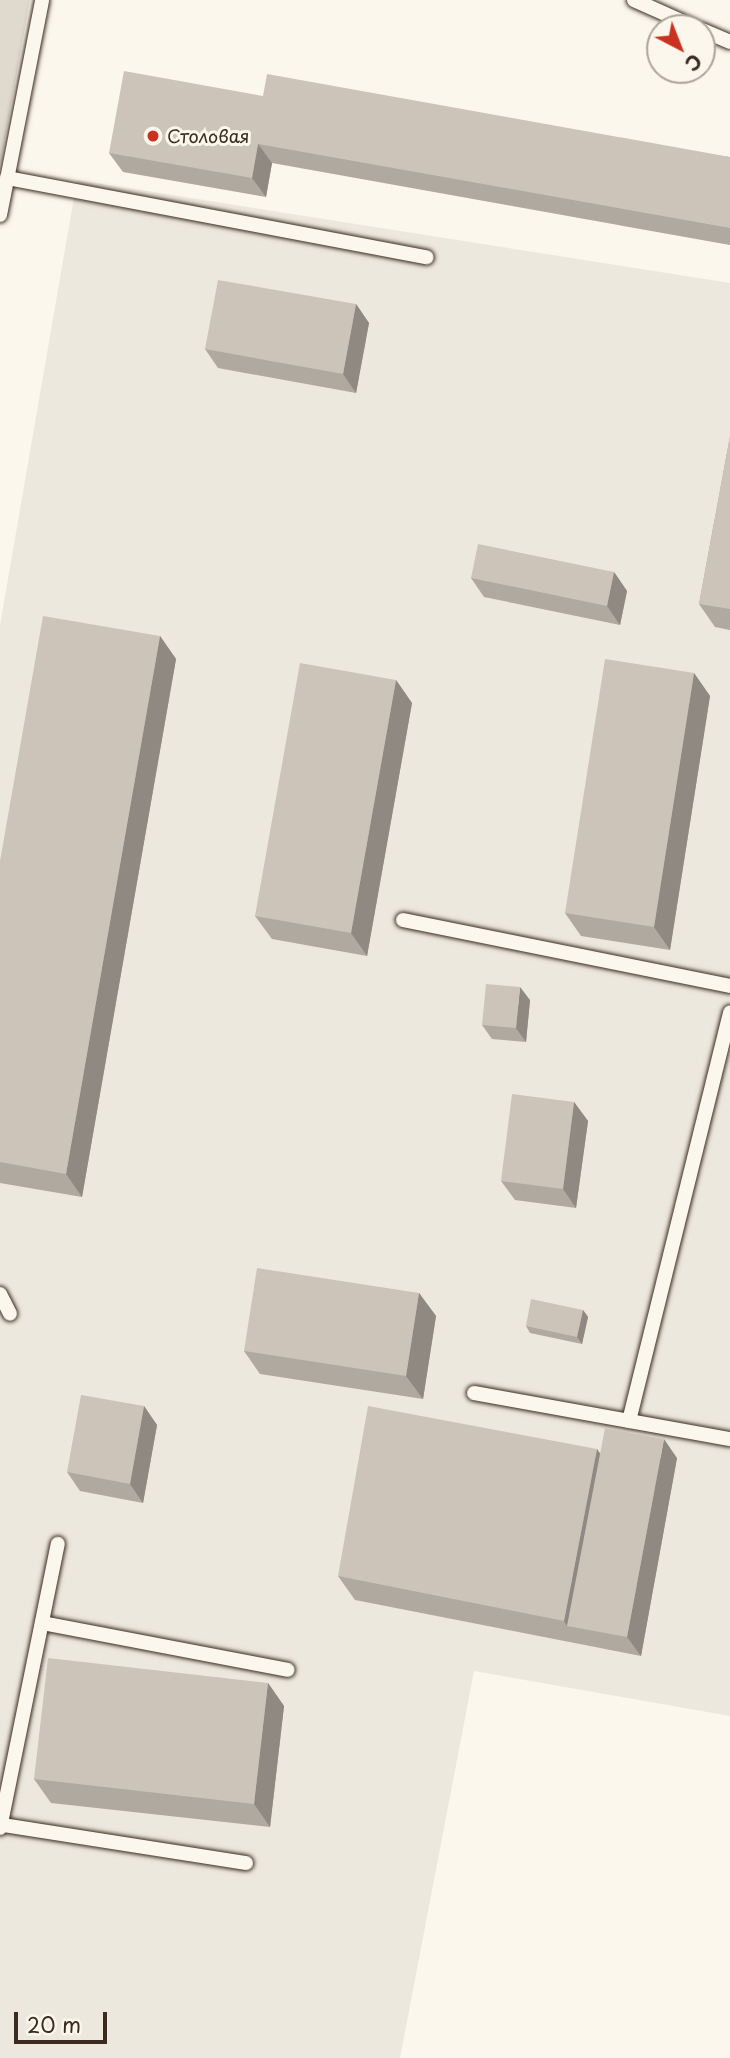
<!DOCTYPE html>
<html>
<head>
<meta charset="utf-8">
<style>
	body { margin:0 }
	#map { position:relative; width:730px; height:2058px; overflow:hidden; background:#fbf7ec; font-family:"Playpen Sans",sans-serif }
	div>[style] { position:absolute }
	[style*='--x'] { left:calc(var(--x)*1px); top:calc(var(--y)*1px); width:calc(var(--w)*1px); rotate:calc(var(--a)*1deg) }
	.built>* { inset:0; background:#ede8dd }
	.green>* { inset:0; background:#dfd9ce }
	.roads { filter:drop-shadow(0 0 2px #3b2a1e) drop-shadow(0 0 2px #3b2a1e) }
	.service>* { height:14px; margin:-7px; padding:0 7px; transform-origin:7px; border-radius:7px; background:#fbf7ec }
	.wall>* { inset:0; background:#afa99f }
	.shaded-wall>* { inset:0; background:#8f8982 }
	.building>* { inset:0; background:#ccc4b9 }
	.dots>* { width:19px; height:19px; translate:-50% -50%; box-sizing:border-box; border:4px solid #fbf7ec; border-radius:50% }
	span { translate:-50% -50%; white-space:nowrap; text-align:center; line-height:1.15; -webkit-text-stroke:6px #fbf7ec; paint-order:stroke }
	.poi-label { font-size:18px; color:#3b2a1e }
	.left { translate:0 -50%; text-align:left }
	.north { position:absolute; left:646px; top:14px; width:70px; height:70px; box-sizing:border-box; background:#fbf7ec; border:2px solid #aea59a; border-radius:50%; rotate:138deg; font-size:19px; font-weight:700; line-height:28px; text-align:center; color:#3b2a1e }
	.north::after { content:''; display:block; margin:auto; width:24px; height:32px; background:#c8321e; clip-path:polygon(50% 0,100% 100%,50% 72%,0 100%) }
	.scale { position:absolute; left:14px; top:2012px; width:93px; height:32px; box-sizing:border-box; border:4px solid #3b2a1e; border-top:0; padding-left:9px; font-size:21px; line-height:24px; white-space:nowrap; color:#3b2a1e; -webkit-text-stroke:5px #fbf7ec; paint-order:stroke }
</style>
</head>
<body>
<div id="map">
	<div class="built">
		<div style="clip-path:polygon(77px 180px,730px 283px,730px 1716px,474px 1671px,400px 2058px,0 2058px,0 625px)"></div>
	</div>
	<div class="green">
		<div style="clip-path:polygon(0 0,30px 0,0 166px)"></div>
	</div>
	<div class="roads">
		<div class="service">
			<div style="--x:634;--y:0;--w:69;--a:24"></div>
			<div style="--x:702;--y:30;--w:30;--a:23"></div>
			<div style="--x:7;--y:178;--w:427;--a:10.7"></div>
			<div style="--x:0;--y:215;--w:219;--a:-78.9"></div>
			<div style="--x:403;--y:920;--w:334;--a:11.4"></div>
			<div style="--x:0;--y:1294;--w:22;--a:63"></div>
			<div style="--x:474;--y:1393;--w:260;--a:10.2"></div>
			<div style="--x:629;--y:1421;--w:421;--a:-76.1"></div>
			<div style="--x:42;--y:1623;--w:250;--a:10.8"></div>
			<div style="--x:3;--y:1825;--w:246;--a:8.9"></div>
			<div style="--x:0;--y:1828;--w:290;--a:-78.5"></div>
		</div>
	</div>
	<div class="wall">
		<div style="clip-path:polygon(263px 96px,730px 157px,730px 245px,272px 163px,266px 197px,123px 172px,109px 153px)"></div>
		<div style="clip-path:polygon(356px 304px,369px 323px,356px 393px,218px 368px,205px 349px)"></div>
		<div style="clip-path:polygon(730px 436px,730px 630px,715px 627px,699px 604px)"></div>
		<div style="clip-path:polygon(614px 572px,627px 591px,620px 625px,484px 597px,471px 578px)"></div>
		<div style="clip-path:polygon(160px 636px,176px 659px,82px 1197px,0 1183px,0 861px)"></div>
		<div style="clip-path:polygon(694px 673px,710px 696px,670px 950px,581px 936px,565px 913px)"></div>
		<div style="clip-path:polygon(396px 680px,412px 703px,367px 956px,272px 939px,255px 916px)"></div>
		<div style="clip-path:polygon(530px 1000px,526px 1042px,492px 1039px,482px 1025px)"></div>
		<div style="clip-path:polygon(574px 1102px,588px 1121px,576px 1208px,515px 1200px,501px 1181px)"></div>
		<div style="clip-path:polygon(419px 1293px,436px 1316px,423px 1399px,260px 1374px,244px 1351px)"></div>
		<div style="clip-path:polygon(583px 1310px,588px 1317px,582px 1344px,530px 1333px,526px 1326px)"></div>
		<div style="clip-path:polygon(144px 1406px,157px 1425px,143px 1503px,80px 1491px,67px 1472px)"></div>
		<div style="clip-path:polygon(597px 1449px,600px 1454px,677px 1458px,641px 1656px,355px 1600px,338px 1576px)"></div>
		<div style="clip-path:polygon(268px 1683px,284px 1706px,270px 1827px,51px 1803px,34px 1779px)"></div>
	</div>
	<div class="shaded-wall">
		<div style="clip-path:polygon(258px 144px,272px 163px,266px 197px,252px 178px)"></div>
		<div style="clip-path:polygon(356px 304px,369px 323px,356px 393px,343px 374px)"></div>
		<div style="clip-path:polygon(614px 572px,627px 591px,620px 625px,607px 606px)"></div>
		<div style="clip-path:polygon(160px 636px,176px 659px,82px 1197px,66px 1174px)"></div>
		<div style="clip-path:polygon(694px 673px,710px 696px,670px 950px,654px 927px)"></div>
		<div style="clip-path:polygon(396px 680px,412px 703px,367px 956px,351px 933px)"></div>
		<div style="clip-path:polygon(520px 987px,530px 1000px,526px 1042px,516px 1028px)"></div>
		<div style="clip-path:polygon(574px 1102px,588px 1121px,576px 1208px,563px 1189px)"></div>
		<div style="clip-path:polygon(419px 1293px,436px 1316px,423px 1399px,406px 1376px)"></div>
		<div style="clip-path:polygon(583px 1310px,588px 1317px,582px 1344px,577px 1337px)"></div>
		<div style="clip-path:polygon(144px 1406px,157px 1425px,143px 1503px,130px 1484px)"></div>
		<div style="clip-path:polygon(664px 1439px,677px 1458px,641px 1656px,627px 1637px)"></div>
		<div style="clip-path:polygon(597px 1449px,613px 1472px,567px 1626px,564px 1621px)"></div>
		<div style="clip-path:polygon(268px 1683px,284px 1706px,270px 1827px,254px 1804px)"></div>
	</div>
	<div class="building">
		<div style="clip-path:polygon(124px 71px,263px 96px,267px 74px,730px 157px,730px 228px,258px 144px,252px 178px,109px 153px)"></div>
		<div style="clip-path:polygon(218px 280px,356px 304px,343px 374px,205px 349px)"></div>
		<div style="clip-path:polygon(730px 436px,730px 609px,699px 604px)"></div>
		<div style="clip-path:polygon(478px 544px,614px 572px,607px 606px,471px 578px)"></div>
		<div style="clip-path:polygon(43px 616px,160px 636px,66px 1174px,0 1162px,0 861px)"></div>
		<div style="clip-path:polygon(605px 659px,694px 673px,654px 927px,565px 913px)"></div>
		<div style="clip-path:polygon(300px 663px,396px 680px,351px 933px,255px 916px)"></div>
		<div style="clip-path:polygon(486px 984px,520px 987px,516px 1028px,482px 1025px)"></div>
		<div style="clip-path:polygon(512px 1094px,574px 1102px,563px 1189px,501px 1181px)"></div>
		<div style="clip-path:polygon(257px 1268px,419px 1293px,406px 1376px,244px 1351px)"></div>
		<div style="clip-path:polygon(531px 1299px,583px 1310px,577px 1337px,526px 1326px)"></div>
		<div style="clip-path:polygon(81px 1395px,144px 1406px,130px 1484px,67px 1472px)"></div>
		<div style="clip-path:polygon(368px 1406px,597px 1449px,564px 1621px,338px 1576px)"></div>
		<div style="clip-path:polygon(605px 1428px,664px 1439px,627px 1637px,567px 1626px)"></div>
		<div style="clip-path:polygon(48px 1658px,268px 1683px,254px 1804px,34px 1779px)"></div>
	</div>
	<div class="dots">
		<div style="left:153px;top:136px;background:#c8321e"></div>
	</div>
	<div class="poi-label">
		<span class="left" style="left:167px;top:136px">Столовая</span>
	</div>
	<div class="north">С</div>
	<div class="scale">20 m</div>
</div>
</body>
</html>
